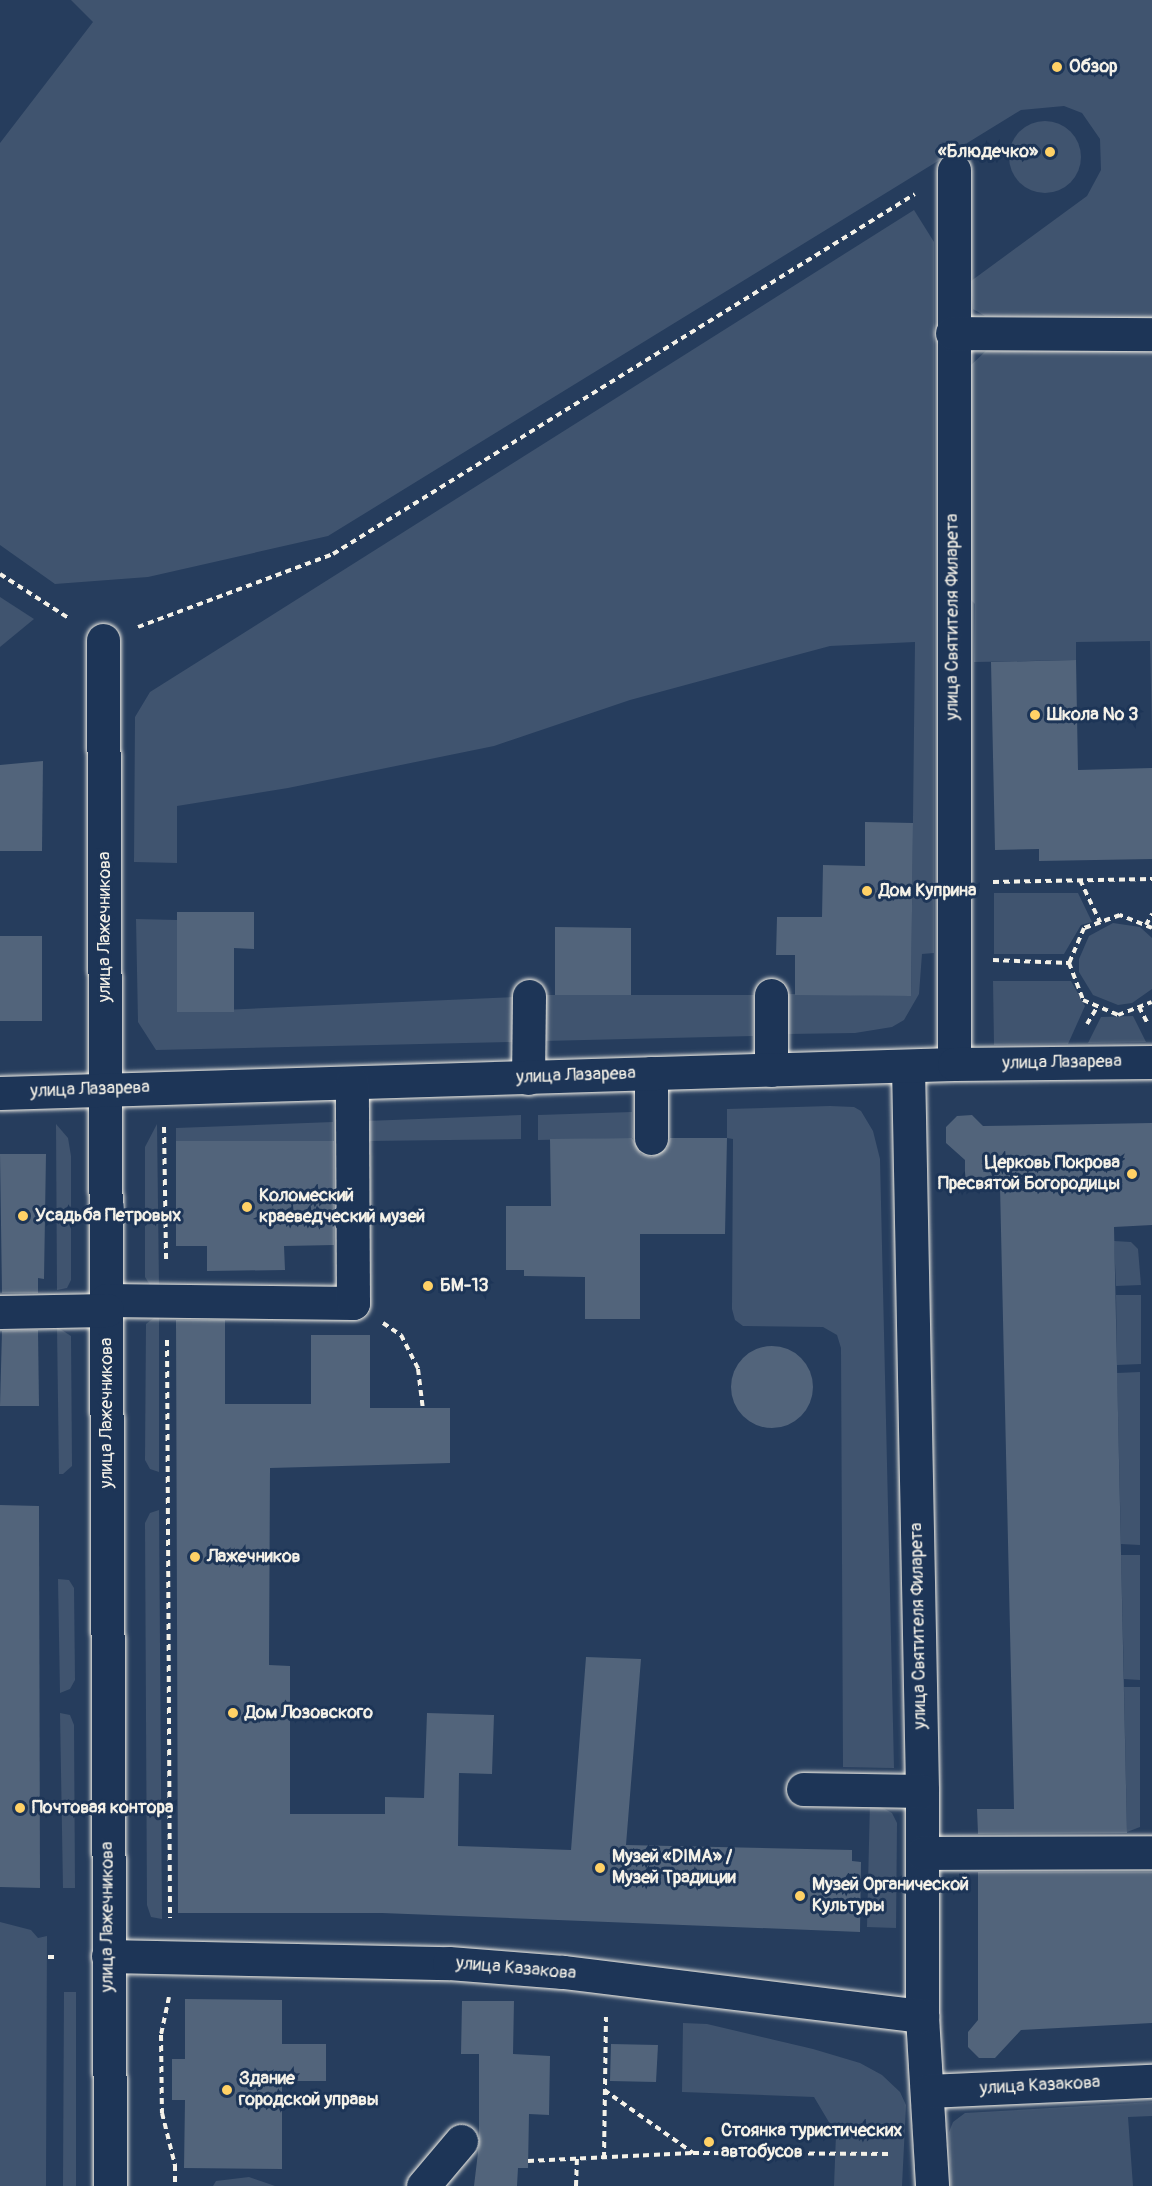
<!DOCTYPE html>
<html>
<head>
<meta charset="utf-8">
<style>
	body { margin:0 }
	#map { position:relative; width:1152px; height:2186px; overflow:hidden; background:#263d5d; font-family:Pangolin,sans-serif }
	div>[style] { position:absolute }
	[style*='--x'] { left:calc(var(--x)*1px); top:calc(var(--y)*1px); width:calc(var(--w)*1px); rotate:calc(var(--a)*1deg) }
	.green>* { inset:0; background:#40546f }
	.round { border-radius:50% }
	.building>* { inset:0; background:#52647b }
	.path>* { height:4px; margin-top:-2px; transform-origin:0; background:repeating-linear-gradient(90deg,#f4f1e8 0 6px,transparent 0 10.5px) }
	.roads { filter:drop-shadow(0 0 2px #f4f1e8) drop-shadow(0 0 2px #f4f1e8) }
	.minor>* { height:33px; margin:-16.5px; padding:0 16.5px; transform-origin:16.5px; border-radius:16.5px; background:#1d3557 }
	.dots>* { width:16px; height:16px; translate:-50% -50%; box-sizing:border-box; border:3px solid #1d3557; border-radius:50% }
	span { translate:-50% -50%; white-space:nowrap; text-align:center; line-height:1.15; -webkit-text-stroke:6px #1d3557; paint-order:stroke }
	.poi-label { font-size:18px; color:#f4f1e8; font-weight:700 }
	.left { translate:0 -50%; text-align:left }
	.right { translate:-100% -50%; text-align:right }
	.street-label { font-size:18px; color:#f4f1e8 }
</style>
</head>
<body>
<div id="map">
	<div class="green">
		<div style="clip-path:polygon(71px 0,1152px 0,1152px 319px,985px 316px,973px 309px,971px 281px,1087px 196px,1101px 170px,1100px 139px,1082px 113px,1064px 106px,1021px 110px,328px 536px,148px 577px,55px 584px,0 545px,0 143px,93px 22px)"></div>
		<div class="round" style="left:1009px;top:121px;width:72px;height:72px"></div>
		<div style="clip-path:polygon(914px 210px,934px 242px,934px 953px,922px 954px,919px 994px,904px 1020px,892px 1027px,855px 1033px,788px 1034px,788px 994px,911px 996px,915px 642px,830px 646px,630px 700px,494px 746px,288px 788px,177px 806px,177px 863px,134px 862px,135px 717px,150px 692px)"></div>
		<div style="clip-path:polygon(988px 349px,1152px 350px,1152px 737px,1150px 641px,1076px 642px,1076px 660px,974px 662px,975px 604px,969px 598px,969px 367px)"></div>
		<div style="clip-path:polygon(0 597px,34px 619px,0 647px)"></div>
		<div style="clip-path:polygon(994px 893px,1078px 893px,1092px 922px,1081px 925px,1064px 954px,994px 954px)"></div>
		<div style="clip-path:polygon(136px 919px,177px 920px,178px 1012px,514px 997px,514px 1042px,156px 1050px,138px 1022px)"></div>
		<div style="clip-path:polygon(1113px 923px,1140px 927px,1152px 938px,1152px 989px,1132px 1003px,1118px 1005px,1093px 995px,1079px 972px,1079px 959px,1089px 936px)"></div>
		<div style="clip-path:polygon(993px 981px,1071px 981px,1085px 1006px,1068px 1044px,994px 1045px)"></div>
		<div style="clip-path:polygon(544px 995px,754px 995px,753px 1036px,543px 1041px)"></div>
		<div style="clip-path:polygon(1133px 1016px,1146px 1042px,1088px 1043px,1101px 1017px)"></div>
		<div style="clip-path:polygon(830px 1106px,854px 1107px,861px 1111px,873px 1131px,880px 1159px,894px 1768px,843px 1767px,841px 1348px,837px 1335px,823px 1327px,743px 1326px,735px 1320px,732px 1309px,733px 1139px,727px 1138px,727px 1109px)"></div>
		<div style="clip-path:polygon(632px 1112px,633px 1138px,538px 1140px,538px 1115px)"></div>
		<div style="clip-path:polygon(521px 1115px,521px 1139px,367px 1141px,366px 1121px)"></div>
		<div style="clip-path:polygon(333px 1122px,333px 1141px,176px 1141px,176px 1128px)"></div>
		<div style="clip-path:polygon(56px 1124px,68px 1138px,71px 1156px,71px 1280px,67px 1288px,57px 1290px)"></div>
		<div style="clip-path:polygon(157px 1124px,159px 1287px,150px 1285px,145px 1277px,145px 1147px)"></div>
		<div style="clip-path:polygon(1114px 1241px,1131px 1242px,1138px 1249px,1141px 1285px,1116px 1286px)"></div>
		<div style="clip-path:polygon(1116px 1295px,1141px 1295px,1141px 1364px,1117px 1365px)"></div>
		<div style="clip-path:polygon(159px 1314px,159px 1472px,150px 1469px,145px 1460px,146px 1324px)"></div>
		<div style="clip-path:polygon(57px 1327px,71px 1336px,72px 1466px,63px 1474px,59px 1474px)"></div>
		<div style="clip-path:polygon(1140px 1372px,1140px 1545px,1121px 1544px,1117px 1373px)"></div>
		<div style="clip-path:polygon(159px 1510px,162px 1919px,151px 1917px,147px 1905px,145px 1523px,150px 1513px)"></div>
		<div style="clip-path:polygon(1121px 1555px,1140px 1555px,1140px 1680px,1124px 1679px)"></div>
		<div style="clip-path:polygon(58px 1579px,69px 1580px,74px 1588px,75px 1680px,70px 1689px,60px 1693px)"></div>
		<div style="clip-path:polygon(1124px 1687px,1140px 1687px,1140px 1827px,1127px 1832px)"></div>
		<div style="clip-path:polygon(60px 1713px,70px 1715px,74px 1725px,75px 1888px,63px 1888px)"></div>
		<div style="clip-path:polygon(870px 1801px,892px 1813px,897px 1823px,896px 1928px,867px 1927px)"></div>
		<div style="clip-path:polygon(0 1922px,31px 1930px,38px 1938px,47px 1936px,46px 2186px,0 2186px)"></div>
		<div style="clip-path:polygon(64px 1992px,76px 1992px,76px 2186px,63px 2186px)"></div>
		<div style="clip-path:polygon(683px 2023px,707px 2024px,813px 2049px,860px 2063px,882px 2075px,900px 2092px,906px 2105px,902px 2186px,834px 2186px,836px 2134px,814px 2097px,682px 2092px)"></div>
		<div style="clip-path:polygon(1152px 2102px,1152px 2116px,1128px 2117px,1133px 2186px,951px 2186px,949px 2132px,953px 2122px,965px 2113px)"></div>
		<div style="clip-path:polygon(249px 2177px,275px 2186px,213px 2186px,216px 2181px)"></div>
	</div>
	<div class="building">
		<div style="clip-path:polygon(1076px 660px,1078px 770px,1152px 768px,1152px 859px,1039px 861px,1039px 849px,995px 850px,991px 662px)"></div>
		<div style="clip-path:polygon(43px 761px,42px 851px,0 851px,0 765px)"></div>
		<div style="clip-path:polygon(865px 822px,913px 823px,911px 996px,795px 995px,795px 955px,776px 955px,777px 917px,822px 917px,823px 865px,865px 866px)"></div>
		<div style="clip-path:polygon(177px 912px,254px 912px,254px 949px,234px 948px,234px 1012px,177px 1012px)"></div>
		<div style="clip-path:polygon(555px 927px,631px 928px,631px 995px,555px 995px)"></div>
		<div style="clip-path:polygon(0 936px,42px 936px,42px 1021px,0 1021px)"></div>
		<div style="clip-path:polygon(972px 1115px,983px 1126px,1152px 1123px,1152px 1225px,1114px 1227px,1127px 1833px,978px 1834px,977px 1809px,1014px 1809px,1000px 1186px,965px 1187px,965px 1160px,946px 1143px,946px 1127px,957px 1116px)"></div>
		<div style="clip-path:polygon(632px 1138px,641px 1154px,652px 1157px,667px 1148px,670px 1138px,727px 1138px,725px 1234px,640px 1234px,640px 1319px,585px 1319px,585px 1277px,524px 1276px,524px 1270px,506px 1270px,506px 1206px,551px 1206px,550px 1139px)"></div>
		<div style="clip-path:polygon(176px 1141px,334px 1141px,334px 1245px,284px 1246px,285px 1270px,207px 1271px,207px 1246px,176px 1246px)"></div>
		<div style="clip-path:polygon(0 1154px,46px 1154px,44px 1279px,38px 1278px,38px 1293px,2px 1293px)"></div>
		<div style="clip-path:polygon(176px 1320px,225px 1320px,225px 1404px,311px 1404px,311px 1335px,370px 1335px,370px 1408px,450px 1408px,450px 1463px,270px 1468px,269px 1665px,290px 1666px,290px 1814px,385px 1814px,385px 1797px,424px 1798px,427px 1713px,494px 1715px,492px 1774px,459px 1773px,458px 1846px,571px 1850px,586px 1657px,641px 1659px,626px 1845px,852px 1850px,852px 1861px,861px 1862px,860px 1932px,382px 1913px,178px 1913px)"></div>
		<div style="clip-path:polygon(38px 1330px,39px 1406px,0 1406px,2px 1331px)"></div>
		<div class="round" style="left:731px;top:1346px;width:82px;height:82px"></div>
		<div style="clip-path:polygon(0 1505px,39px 1506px,40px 1888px,0 1887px)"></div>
		<div style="clip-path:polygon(978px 1872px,1152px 1872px,1152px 2023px,1021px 2030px,995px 2058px,979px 2058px,968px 2047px,968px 2032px,978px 2020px)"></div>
		<div style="clip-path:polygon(185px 1999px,282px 2000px,282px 2044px,326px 2044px,326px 2081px,282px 2081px,282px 2169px,184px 2168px,185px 2100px,172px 2100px,172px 2059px,185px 2059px)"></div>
		<div style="clip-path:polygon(462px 2001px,514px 2001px,513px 2054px,550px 2056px,549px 2115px,529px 2114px,528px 2168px,518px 2168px,517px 2186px,474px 2186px,479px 2144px,479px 2054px,461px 2054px)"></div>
		<div style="clip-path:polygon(611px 2044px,658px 2045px,656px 2082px,610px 2081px)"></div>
	</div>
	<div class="path">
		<div style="--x:0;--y:574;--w:83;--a:32.7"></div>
		<div style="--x:138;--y:627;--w:208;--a:-20.5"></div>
		<div style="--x:333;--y:554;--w:684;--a:-31.74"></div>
		<div style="--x:1080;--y:880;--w:47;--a:64.5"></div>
		<div style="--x:993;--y:882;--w:159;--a:-1.1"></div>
		<div style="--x:1146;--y:925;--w:13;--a:-61"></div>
		<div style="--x:1152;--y:928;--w:35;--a:-158"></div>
		<div style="--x:1120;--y:915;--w:38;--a:160"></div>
		<div style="--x:1084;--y:928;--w:38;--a:113"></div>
		<div style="--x:1069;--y:963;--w:40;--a:69"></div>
		<div style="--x:1083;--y:1000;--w:38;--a:23"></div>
		<div style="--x:1118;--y:1015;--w:36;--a:-21"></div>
		<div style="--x:993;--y:960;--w:76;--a:2.3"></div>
		<div style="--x:1139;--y:1007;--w:17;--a:62"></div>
		<div style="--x:1087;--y:1024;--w:21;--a:-59"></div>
		<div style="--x:164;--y:1127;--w:134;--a:89.1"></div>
		<div style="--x:383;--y:1323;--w:22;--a:34"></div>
		<div style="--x:401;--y:1335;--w:38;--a:63"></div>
		<div style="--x:418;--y:1369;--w:39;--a:83"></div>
		<div style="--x:167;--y:1340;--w:578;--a:89.7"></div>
		<div style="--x:48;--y:1957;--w:8;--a:0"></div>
		<div style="--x:169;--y:1997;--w:39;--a:102"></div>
		<div style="--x:161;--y:2035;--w:78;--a:89.3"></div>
		<div style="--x:162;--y:2113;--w:54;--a:76"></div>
		<div style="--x:175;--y:2165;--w:21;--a:90"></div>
		<div style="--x:604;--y:2090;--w:109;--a:35.3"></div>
		<div style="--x:693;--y:2153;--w:199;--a:0.3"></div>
		<div style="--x:604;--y:2158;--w:141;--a:-89.2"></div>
		<div style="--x:528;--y:2161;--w:164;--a:-2.8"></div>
		<div style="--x:576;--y:2186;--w:27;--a:-88"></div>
	</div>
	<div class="roads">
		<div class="minor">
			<div style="--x:954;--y:170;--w:894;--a:90"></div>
			<div style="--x:952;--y:333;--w:200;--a:0.3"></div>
			<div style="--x:103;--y:640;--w:1546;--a:89.74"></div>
			<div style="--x:908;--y:1066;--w:725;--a:88.89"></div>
			<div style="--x:922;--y:1791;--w:225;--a:90"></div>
			<div style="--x:922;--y:2016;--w:170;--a:86.6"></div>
			<div style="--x:771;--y:1070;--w:75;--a:-90"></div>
			<div style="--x:651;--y:1073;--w:65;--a:90"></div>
			<div style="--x:528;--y:1078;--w:82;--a:-89.3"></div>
			<div style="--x:0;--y:1093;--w:954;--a:-1.74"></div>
			<div style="--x:954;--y:1064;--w:198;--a:-0.6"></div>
			<div style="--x:106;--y:1300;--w:247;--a:0.7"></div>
			<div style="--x:353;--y:1303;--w:220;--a:-90.3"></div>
			<div style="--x:0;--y:1312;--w:107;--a:-1.1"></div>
			<div style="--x:803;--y:1789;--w:119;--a:1"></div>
			<div style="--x:922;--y:1853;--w:230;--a:-0.2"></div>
			<div style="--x:108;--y:1956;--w:341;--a:1.2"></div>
			<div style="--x:449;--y:1963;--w:114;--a:4.5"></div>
			<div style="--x:563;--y:1972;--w:362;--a:7"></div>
			<div style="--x:928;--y:2091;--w:224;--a:-2.6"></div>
			<div style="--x:423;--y:2186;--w:59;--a:-49.8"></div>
		</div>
	</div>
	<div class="dots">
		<div style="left:1057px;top:67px;background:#ffd166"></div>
		<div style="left:1050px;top:152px;background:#ffd166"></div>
		<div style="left:1035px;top:715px;background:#ffd166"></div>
		<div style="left:867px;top:891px;background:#ffd166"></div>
		<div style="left:1132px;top:1174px;background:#ffd166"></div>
		<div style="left:247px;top:1207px;background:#ffd166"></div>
		<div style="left:23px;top:1216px;background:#ffd166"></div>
		<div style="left:428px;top:1286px;background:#ffd166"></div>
		<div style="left:195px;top:1557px;background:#ffd166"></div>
		<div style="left:233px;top:1713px;background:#ffd166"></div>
		<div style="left:20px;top:1808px;background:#ffd166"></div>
		<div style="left:600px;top:1868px;background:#ffd166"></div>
		<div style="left:800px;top:1896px;background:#ffd166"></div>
		<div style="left:227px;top:2090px;background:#ffd166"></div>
		<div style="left:709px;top:2142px;background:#ffd166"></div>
	</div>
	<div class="poi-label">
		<span class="left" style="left:1069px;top:67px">Обзор</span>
		<span class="right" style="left:1038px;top:152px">«Блюдечко»</span>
		<span class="left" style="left:1047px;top:715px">Школа № 3</span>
		<span class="left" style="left:879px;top:891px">Дом Куприна</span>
		<span class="right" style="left:1120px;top:1174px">Церковь Покрова<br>Пресвятой Богородицы</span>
		<span class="left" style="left:259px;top:1207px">Коломеский<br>краеведческий музей</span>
		<span class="left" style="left:35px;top:1216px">Усадьба Петровых</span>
		<span class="left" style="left:440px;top:1286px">БМ-13</span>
		<span class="left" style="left:207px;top:1557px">Лажечников</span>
		<span class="left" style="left:245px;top:1713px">Дом Лозовского</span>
		<span class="left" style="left:32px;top:1808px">Почтовая контора</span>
		<span class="left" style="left:612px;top:1868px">Музей «DIMA» /<br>Музей Традиции</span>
		<span class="left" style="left:812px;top:1896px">Музей Органической<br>Культуры</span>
		<span class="left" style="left:239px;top:2090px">Здание<br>городской управы</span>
		<span class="left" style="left:721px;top:2142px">Стоянка туристических<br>автобусов</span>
	</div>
	<div class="street-label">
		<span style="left:953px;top:617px;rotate:-90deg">улица Святителя Филарета</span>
		<span style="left:105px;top:927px;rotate:-90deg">улица Лажечникова</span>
		<span style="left:1062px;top:1063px;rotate:-1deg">улица Лазарева</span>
		<span style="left:576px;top:1076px;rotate:-2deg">улица Лазарева</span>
		<span style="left:90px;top:1090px;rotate:-2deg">улица Лазарева</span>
		<span style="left:107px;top:1413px;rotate:-90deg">улица Лажечникова</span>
		<span style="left:919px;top:1626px;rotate:-91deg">улица Святителя Филарета</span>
		<span style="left:108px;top:1917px;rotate:-90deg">улица Лажечникова</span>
		<span style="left:516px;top:1969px;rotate:5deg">улица Казакова</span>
		<span style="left:1040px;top:2086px;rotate:-3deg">улица Казакова</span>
	</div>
</div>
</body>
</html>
